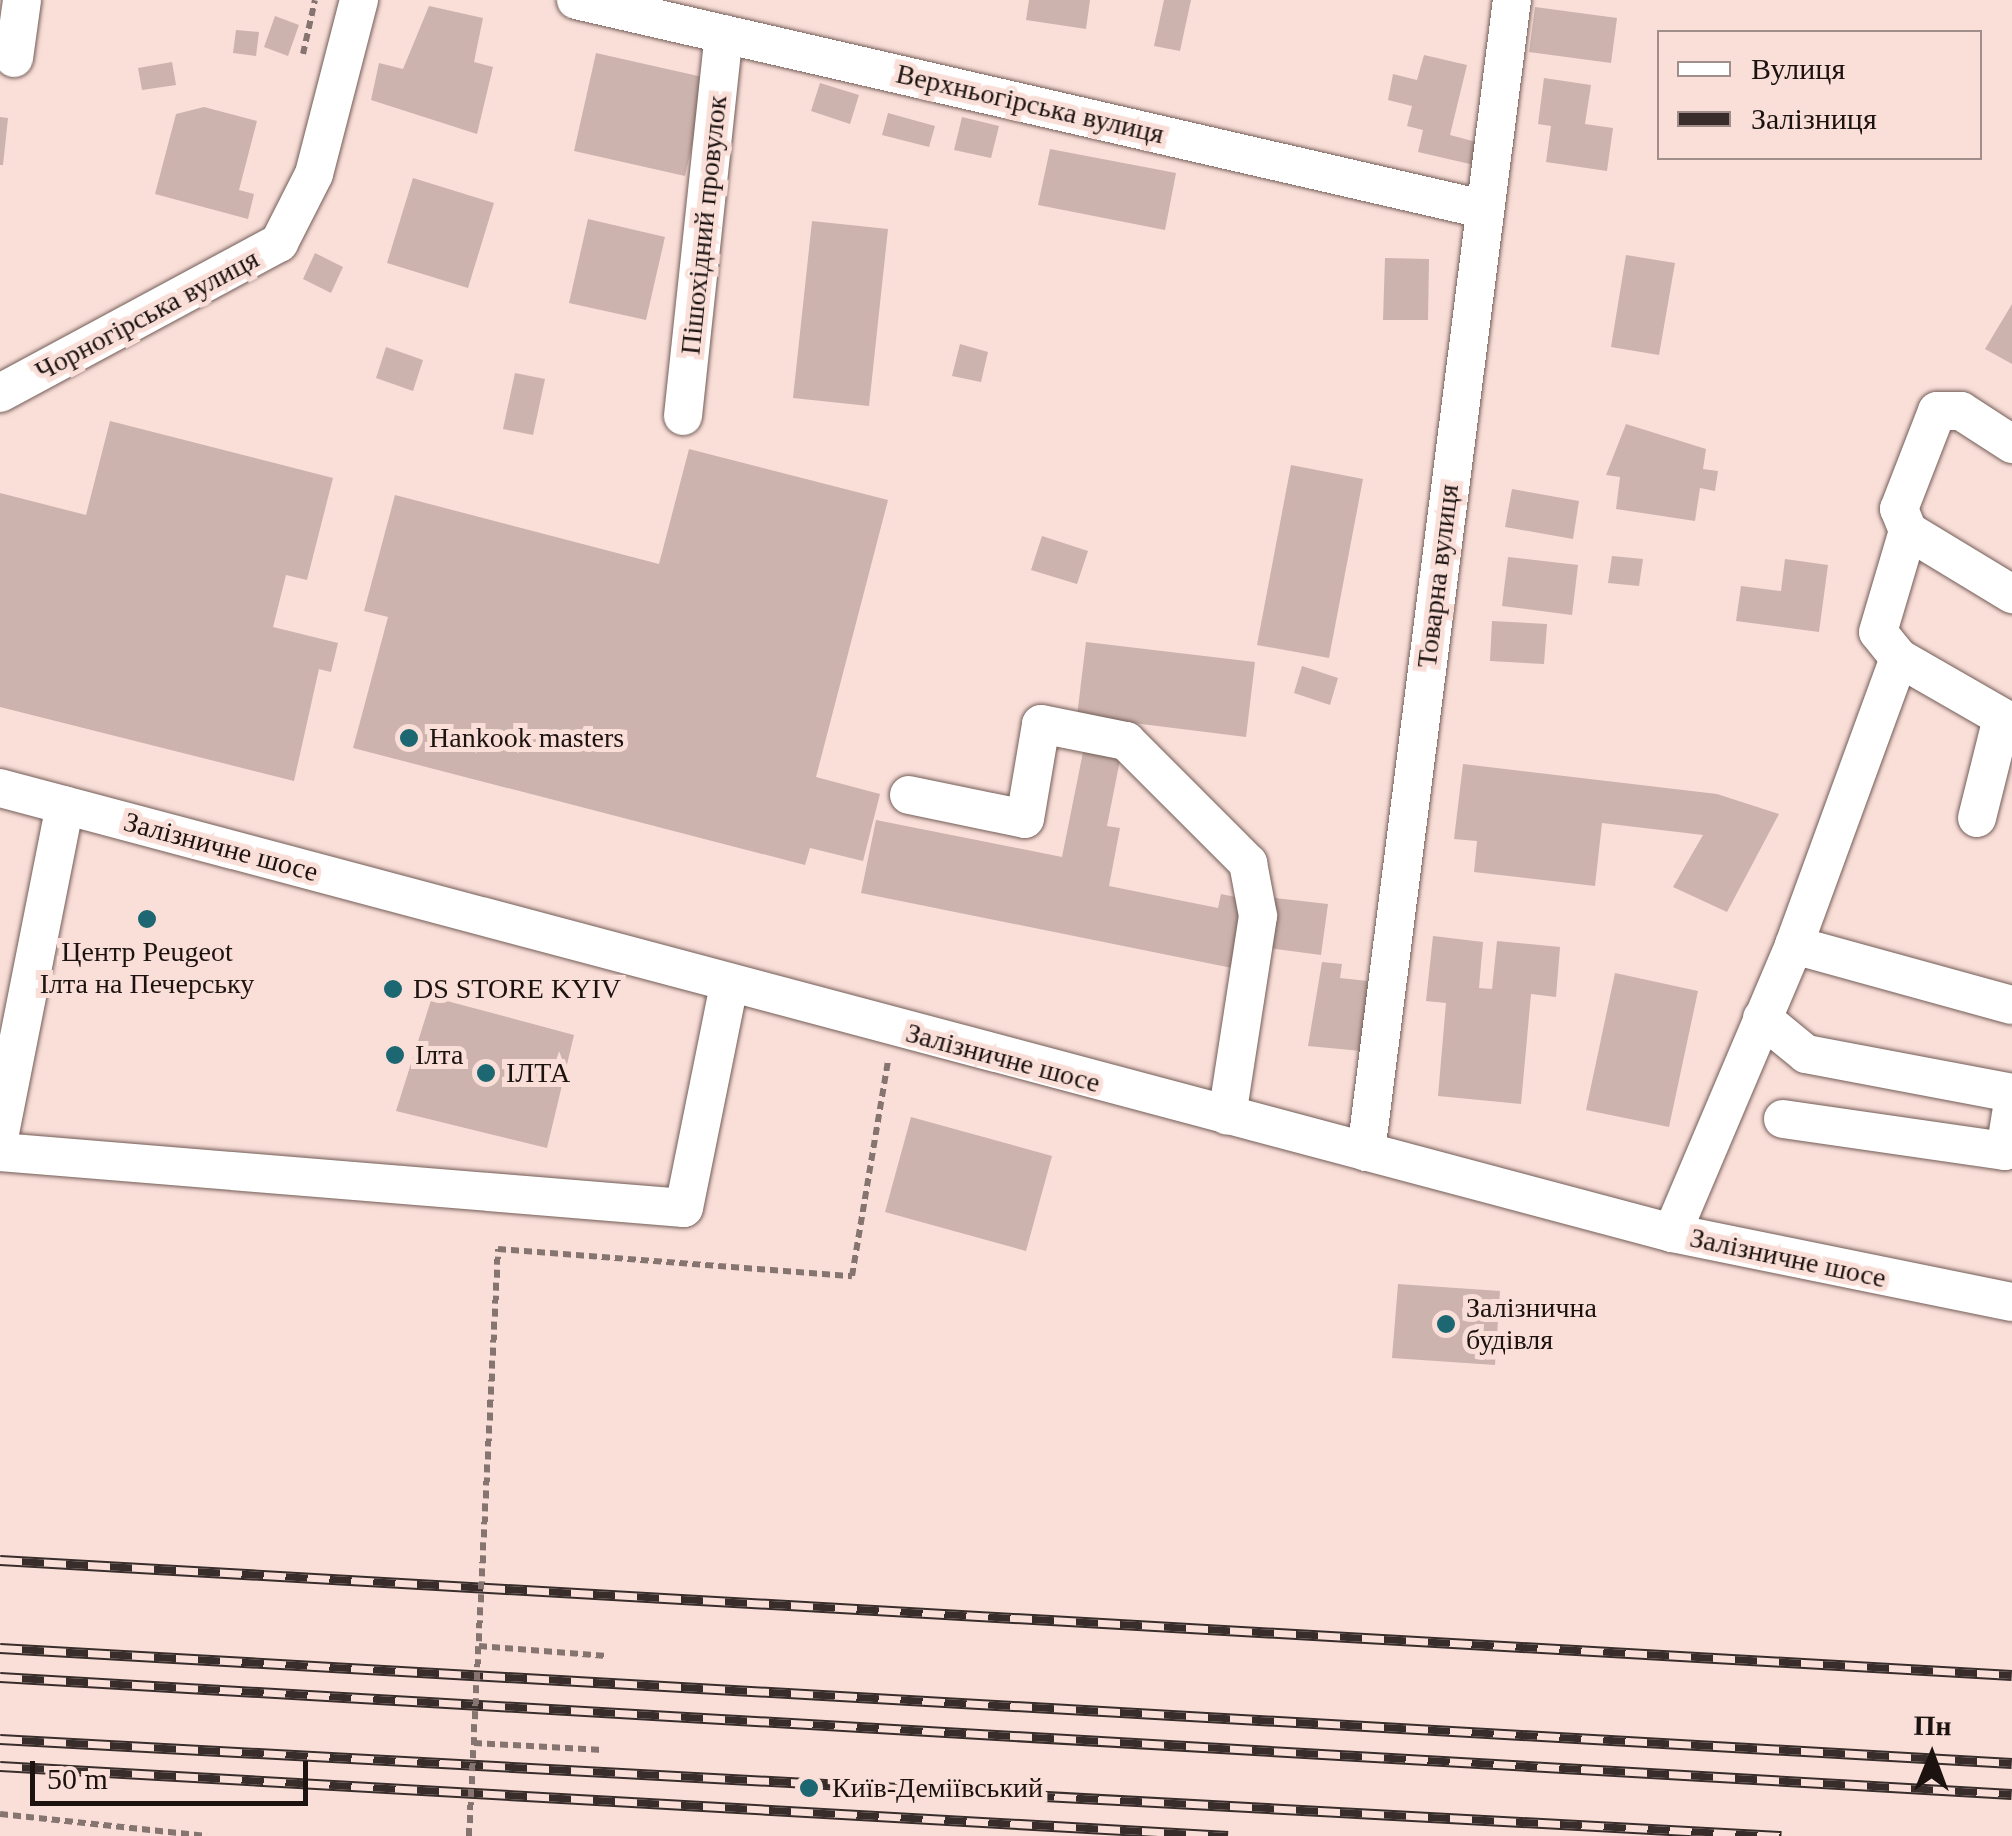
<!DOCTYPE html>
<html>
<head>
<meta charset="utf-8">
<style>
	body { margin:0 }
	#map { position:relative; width:2012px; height:1836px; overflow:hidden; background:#fadfd9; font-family:Georgia,serif }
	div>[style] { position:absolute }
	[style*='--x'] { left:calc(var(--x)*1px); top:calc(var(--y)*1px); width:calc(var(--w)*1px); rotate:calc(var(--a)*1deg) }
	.building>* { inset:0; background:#ccb3ad }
	.path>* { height:6px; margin-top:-3px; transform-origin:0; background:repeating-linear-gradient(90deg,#867470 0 8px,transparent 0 13px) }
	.roads { filter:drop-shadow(0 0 2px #735d57) drop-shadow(0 0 2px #735d57) }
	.minor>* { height:38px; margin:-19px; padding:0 19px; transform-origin:19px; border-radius:19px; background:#fff }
	.rail>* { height:11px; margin-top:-5.5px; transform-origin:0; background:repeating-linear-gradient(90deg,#fadfd9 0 22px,#382d2a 0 44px); box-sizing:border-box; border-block:2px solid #382d2a }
	.path-bridge>* { height:6px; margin-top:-3px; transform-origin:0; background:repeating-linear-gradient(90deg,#867470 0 8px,transparent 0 13px) }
	.dots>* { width:28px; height:28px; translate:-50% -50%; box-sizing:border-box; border:5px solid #fadfd9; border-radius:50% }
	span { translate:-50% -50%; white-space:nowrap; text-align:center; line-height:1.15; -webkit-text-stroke:10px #fadfd9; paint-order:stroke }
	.street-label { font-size:28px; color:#1c1311 }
	.poi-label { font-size:28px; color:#1c1311 }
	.left { translate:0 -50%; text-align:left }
	.legend { position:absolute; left:1657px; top:30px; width:325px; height:130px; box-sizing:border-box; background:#fadfd9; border:2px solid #a18d89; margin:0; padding:12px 18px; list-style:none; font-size:30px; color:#1c1311 }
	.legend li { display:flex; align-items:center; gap:20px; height:50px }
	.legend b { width:50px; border:2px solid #a18d89 }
	.north { position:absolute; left:1882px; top:1706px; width:100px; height:100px; -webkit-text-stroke:8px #fadfd9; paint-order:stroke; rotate:1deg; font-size:28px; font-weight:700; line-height:40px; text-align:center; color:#1c1311 }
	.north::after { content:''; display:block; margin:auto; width:35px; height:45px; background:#1c1311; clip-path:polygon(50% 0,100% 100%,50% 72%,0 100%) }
	.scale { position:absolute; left:30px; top:1761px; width:278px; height:45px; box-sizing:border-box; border:5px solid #1c1311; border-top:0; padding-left:12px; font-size:30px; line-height:35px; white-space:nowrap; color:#1c1311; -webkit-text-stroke:8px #fadfd9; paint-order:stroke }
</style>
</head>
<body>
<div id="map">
	<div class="building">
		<div style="clip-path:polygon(1029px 0,1090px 0,1086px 29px,1026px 20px)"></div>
		<div style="clip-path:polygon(1164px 0,1191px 0,1180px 51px,1154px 46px)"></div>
		<div style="clip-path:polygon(429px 6px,483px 18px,474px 62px,493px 67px,477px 134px,371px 100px,379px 63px,403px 69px)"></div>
		<div style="clip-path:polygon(1535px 7px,1617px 18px,1611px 63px,1529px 52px)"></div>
		<div style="clip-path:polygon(275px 16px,299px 25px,288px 56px,264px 47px)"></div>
		<div style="clip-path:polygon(236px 30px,259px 32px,256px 56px,233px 53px)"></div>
		<div style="clip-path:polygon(596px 53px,707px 78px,685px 176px,574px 151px)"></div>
		<div style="clip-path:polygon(1424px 55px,1467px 65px,1450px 135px,1480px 143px,1474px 165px,1418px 152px,1423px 130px,1407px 126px,1412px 106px,1388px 100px,1393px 74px,1417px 80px)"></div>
		<div style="clip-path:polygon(172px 62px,176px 85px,142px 90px,138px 68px)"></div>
		<div style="clip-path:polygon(1544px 78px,1591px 85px,1585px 124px,1613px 128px,1607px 171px,1546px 162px,1551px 126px,1538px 124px)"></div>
		<div style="clip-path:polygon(820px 83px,859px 95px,850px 124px,811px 111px)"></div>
		<div style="clip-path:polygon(204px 107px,257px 121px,239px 190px,254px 194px,248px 219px,155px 194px,176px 114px)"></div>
		<div style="clip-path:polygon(888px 113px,935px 126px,929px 147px,882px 135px)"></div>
		<div style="clip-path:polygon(0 117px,8px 118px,3px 165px,0 165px)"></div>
		<div style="clip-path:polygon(962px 117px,999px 126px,991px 158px,954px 150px)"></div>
		<div style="clip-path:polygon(1050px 149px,1176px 173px,1165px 230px,1038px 205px)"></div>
		<div style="clip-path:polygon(413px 178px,494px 203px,468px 288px,387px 263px)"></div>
		<div style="clip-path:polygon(588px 219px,665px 237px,646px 320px,569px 303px)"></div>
		<div style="clip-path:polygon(812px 221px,888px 229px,869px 406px,793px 398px)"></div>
		<div style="clip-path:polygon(315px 253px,343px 267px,331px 293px,303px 279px)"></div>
		<div style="clip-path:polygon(1626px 255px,1675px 263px,1659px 355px,1611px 347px)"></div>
		<div style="clip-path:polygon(1385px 258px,1429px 259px,1428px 320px,1383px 320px)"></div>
		<div style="clip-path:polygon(2012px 304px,2012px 364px,1985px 349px)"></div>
		<div style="clip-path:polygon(960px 344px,988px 352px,981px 382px,952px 376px)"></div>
		<div style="clip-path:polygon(386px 347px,423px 360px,413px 391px,376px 378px)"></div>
		<div style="clip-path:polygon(515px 373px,545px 379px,533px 435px,503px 429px)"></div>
		<div style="clip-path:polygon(110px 421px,333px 478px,307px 580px,286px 575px,273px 627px,338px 643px,331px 672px,319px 669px,294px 781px,0 707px,0 493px,86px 515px)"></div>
		<div style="clip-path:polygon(1626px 424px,1706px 449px,1703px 469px,1718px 471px,1715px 491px,1700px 488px,1695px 521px,1616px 509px,1620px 477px,1606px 475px)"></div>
		<div style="clip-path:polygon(689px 449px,888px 500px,816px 777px,880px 794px,863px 861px,810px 848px,805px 865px,353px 748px,388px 617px,364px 611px,395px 495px,659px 564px)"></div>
		<div style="clip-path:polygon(1291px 465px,1363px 479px,1329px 658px,1257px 645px)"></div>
		<div style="clip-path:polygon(1512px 489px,1579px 501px,1573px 539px,1505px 527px)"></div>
		<div style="clip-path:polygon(1042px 536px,1088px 551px,1077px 584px,1031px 570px)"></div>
		<div style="clip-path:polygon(1612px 556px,1643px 559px,1639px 586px,1608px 583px)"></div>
		<div style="clip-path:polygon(1508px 557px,1578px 565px,1572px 615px,1502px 606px)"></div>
		<div style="clip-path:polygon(1785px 559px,1828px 565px,1819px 632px,1736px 621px,1741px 586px,1781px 591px)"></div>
		<div style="clip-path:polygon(1492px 621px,1547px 624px,1544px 664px,1490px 661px)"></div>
		<div style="clip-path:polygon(1086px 642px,1255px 662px,1246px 737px,1077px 716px)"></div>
		<div style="clip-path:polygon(1302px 666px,1338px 678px,1330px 705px,1294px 693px)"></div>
		<div style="clip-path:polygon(1084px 747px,1121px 755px,1107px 826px,1120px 828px,1109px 886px,1218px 908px,1221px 894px,1245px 899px,1232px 968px,861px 893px,876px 820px,1062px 857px)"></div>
		<div style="clip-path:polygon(1463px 764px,1717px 794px,1779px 814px,1727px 912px,1673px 887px,1703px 835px,1602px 823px,1595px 886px,1474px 872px,1477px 841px,1454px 839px)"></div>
		<div style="clip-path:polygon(1275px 898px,1328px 904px,1321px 955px,1268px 948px)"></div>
		<div style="clip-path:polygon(1433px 936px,1483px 942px,1479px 988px,1492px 989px,1497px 941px,1560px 947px,1556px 997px,1531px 994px,1521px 1104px,1438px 1096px,1446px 1003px,1426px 1001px)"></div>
		<div style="clip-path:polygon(1322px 962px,1342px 964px,1340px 978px,1368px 981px,1361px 1051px,1308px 1046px)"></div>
		<div style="clip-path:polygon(1615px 973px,1698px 991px,1669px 1127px,1586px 1110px)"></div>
		<div style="clip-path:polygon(432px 997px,574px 1035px,547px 1148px,396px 1111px)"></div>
		<div style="clip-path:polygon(911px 1117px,1052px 1156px,1026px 1251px,885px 1212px)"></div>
		<div style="clip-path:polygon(1398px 1284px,1500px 1291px,1495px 1365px,1392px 1358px)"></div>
	</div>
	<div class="path">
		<div style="--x:303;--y:54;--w:55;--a:-77.5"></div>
		<div style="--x:498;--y:1249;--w:355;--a:4.4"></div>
		<div style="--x:852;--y:1276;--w:218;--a:-80.5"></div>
		<div style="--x:479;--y:1646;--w:128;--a:4.5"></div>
		<div style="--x:474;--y:1743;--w:129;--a:3.1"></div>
		<div style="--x:0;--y:1814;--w:208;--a:6.1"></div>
	</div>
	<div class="roads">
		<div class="minor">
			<div style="--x:576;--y:0;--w:931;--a:12.98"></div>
			<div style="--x:14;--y:58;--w:59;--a:-82.1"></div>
			<div style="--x:0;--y:393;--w:317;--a:-28.3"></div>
			<div style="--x:279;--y:243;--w:77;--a:-63.1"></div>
			<div style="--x:314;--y:174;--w:180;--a:-75.5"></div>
			<div style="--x:683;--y:416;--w:384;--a:-83.9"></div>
			<div style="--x:1908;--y:531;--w:122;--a:31.2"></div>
			<div style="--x:1899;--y:658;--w:130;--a:29.9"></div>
			<div style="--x:0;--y:788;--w:1730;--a:14.9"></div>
			<div style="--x:1672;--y:1233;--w:347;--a:11.5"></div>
			<div style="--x:909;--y:795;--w:118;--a:11.7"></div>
			<div style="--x:1025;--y:819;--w:96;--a:-80.4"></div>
			<div style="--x:1041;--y:724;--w:87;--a:11.3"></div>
			<div style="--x:1126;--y:741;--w:173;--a:45"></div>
			<div style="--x:1248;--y:863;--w:54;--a:79.3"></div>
			<div style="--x:1258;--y:916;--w:202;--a:98.8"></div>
			<div style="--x:1977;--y:818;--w:103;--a:-76"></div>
			<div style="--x:1794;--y:945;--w:226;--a:15.4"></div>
			<div style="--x:1762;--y:1018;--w:57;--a:39.3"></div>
			<div style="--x:1806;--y:1054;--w:210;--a:10.7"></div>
			<div style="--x:1783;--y:1119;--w:224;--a:8.2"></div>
			<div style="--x:2005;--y:1151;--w:44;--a:-80.8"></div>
			<div style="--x:0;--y:1133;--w:334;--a:-78.8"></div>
			<div style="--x:0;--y:1152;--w:686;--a:4.68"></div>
			<div style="--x:684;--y:1208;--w:228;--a:-78.6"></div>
			<div style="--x:1366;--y:1152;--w:1161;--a:-82.78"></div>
			<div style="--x:1672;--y:1233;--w:313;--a:-67"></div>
			<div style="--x:1794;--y:945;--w:306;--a:-69.9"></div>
			<div style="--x:1899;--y:658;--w:33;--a:-129"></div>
			<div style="--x:1878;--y:632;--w:105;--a:-73.5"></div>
			<div style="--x:1908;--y:531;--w:24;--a:-112"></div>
			<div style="--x:1899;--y:509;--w:105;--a:-68.8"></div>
			<div style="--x:1937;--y:411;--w:24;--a:0"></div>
			<div style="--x:1961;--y:411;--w:61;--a:32.9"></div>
		</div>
	</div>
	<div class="rail">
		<div style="--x:0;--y:1560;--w:2015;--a:3.27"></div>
		<div style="--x:0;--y:1648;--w:2015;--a:3.27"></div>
		<div style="--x:0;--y:1677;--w:2015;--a:3.33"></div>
		<div style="--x:0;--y:1739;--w:1784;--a:3.12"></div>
		<div style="--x:0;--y:1766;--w:1230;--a:3.26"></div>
	</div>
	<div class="path-bridge">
		<div style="--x:469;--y:1836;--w:588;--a:-87.17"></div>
	</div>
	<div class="dots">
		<div style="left:409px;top:738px;background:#1c6771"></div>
		<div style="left:147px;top:919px;background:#1c6771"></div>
		<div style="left:393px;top:989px;background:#1c6771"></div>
		<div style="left:395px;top:1055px;background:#1c6771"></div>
		<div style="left:486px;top:1073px;background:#1c6771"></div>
		<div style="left:1446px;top:1324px;background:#1c6771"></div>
		<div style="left:809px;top:1788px;background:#1c6771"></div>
	</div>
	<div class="street-label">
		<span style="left:1030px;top:104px;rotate:13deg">Верхньогірська вулиця</span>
		<span style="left:704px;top:225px;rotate:-84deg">Пішохідний провулок</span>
		<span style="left:147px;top:315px;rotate:-28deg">Чорногірська вулиця</span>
		<span style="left:1438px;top:576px;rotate:-83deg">Товарна вулиця</span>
		<span style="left:221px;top:847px;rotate:15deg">Залізничне шосе</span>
		<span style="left:1003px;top:1058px;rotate:15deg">Залізничне шосе</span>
		<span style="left:1788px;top:1258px;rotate:12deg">Залізничне шосе</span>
	</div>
	<div class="poi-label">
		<span class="left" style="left:429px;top:738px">Hankook masters</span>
		<span style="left:147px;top:968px">Центр Peugeot<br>Ілта на Печерську</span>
		<span class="left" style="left:413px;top:989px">DS STORE KYIV</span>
		<span class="left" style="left:415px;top:1055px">Ілта</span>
		<span class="left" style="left:506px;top:1073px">ІЛТА</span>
		<span class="left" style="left:1466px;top:1324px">Залізнична<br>будівля</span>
		<span class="left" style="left:832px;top:1788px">Київ-Деміївський</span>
	</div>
	<ul class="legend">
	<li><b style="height:12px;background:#fff"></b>Вулиця</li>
	<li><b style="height:12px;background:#382d2a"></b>Залізниця</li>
	</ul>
	<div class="north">Пн</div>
	<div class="scale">50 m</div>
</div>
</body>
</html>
